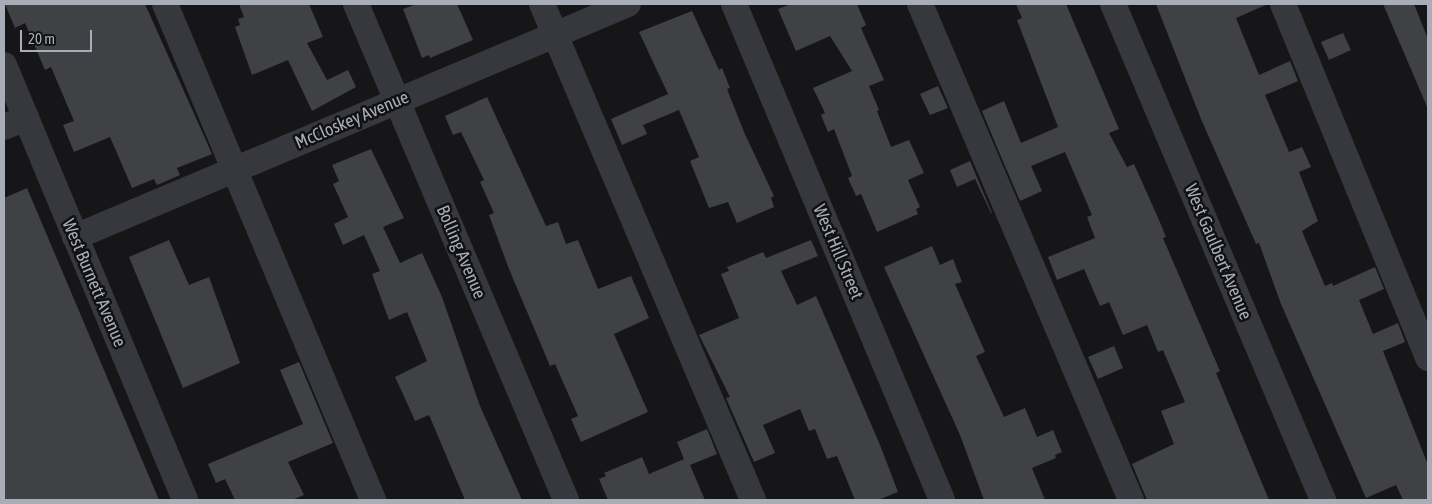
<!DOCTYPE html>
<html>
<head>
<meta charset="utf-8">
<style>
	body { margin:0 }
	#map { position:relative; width:1432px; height:504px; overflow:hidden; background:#161618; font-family:"Asap Condensed",sans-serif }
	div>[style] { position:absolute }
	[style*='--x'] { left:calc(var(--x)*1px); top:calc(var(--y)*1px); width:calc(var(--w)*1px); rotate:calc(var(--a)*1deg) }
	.building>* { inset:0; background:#404145 }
	.minor>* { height:26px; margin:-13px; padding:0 13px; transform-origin:13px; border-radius:13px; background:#37383d }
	span { translate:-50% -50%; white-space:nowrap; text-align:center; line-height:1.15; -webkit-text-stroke:5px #111113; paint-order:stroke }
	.street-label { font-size:18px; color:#a8adb8 }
	.frame { position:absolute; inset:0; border:5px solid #a8adb8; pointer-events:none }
	.scale { position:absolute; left:20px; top:30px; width:72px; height:22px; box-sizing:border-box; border:2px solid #a8adb8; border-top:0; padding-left:6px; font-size:15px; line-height:18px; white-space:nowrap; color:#a8adb8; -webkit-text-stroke:4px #111113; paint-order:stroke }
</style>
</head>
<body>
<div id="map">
	<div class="building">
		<div style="clip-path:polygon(5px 4px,145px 4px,212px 154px,177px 168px,180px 175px,157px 185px,154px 179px,132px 188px,110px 137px,74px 152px,63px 125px,74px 121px,51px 67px,45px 70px,25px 23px,15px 28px)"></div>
		<div style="clip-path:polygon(239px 4px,309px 4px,323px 37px,307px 43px,327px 80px,348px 70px,356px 87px,312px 111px,288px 60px,252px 75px,235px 27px,240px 25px,238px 19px,244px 17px)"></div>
		<div style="clip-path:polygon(417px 4px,457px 4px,473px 40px,430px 58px,429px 55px,422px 58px,403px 9px)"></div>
		<div style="clip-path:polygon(791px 4px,857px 4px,866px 25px,861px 28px,884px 80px,869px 86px,879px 110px,877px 111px,891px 147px,909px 140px,924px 173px,908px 180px,920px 207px,916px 209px,918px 214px,877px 232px,861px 194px,856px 196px,848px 178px,852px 176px,834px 129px,828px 132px,821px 115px,825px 113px,813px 88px,852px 71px,830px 36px,796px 51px,778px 9px)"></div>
		<div style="clip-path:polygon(1016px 4px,1066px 4px,1119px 129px,1109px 133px,1127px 167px,1134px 164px,1159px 220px,1166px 237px,1163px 238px,1220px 371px,1216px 373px,1269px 500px,1147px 500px,1132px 464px,1174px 444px,1161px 411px,1185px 402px,1163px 350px,1158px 352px,1147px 325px,1123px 335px,1109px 302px,1100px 306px,1084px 269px,1057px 280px,1048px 257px,1095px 238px,1087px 217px,1092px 215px,1065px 152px,1031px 166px,1042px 191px,1020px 201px,996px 145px,982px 111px,1004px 101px,1021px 143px,1058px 127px,1017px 20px,1022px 18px)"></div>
		<div style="clip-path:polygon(1156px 4px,1268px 4px,1236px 18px,1259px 75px,1290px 61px,1298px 81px,1265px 95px,1289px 152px,1302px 147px,1311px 167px,1299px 172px,1318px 221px,1302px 231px,1325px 286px,1332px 283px,1333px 286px,1375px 267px,1384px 289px,1359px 300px,1373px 334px,1398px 323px,1405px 342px,1383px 351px,1428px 465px,1428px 500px,1403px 500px,1396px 485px,1366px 498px,1281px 304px,1259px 243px,1256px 244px,1201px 119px)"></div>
		<div style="clip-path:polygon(1383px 4px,1414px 4px,1428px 39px,1428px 109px)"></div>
		<div style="clip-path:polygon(692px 11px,719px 70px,722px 68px,730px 88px,727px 89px,744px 132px,774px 196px,771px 198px,774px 207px,737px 223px,728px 202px,709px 208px,690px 161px,699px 157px,679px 110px,643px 125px,647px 134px,622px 145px,611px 119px,668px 94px,639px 32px)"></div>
		<div style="clip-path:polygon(1343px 33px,1351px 50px,1329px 60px,1321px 42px)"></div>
		<div style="clip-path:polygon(938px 86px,948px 108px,930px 115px,920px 94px)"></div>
		<div style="clip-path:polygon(487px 97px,546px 226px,558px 222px,566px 244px,578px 240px,598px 289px,631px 276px,649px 318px,614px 334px,648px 412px,581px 442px,571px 419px,578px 416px,555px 364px,550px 366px,509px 269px,489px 215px,494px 213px,480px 182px,484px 180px,461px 132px,453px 135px,445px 116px)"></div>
		<div style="clip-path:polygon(371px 149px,404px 218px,383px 227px,400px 263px,422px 253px,442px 297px,480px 406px,522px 500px,465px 500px,429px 415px,415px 421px,403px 394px,395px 377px,427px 361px,407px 312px,389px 320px,372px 274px,380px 271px,364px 235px,343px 245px,334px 224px,348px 217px,333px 184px,339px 181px,332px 165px)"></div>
		<div style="clip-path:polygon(970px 161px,992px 213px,991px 213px,975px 179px,957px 187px,950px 170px)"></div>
		<div style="clip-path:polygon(27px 188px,159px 500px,4px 500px,4px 198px)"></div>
		<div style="clip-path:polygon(169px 240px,189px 285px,209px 277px,240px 363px,183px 388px,129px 257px)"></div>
		<div style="clip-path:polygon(811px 240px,818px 256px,781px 271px,797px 305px,816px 296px,880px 445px,898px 492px,878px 500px,855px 500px,837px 456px,827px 459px,815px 429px,809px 431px,800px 409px,763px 425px,775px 453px,754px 462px,726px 398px,730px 397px,699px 335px,739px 318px,721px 274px,729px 271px,727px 267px,763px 252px,766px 258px)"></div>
		<div style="clip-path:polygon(932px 246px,940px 265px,953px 259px,962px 282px,955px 284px,985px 352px,976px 356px,1004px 417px,1025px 408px,1037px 437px,1053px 430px,1062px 452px,1055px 455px,1056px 458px,1032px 468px,1045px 500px,984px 500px,960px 435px,884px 267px)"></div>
		<div style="clip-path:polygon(1114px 346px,1123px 368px,1098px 379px,1088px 357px)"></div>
		<div style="clip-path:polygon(299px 362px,333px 443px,288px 462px,304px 495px,292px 500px,235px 500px,225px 479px,216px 483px,208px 464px,303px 424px,280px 370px)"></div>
		<div style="clip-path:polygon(707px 429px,717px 454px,690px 465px,705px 500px,608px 500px,599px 479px,606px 476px,604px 473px,642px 457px,649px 474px,684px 459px,677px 442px)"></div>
	</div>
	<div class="minor">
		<div style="--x:165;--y:4;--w:538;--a:67.25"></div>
		<div style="--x:356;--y:4;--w:539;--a:67.05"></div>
		<div style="--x:542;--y:4;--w:539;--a:66.95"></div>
		<div style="--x:734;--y:4;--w:538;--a:67.25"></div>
		<div style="--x:920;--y:4;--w:539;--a:66.95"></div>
		<div style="--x:1113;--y:4;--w:539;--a:67.05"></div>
		<div style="--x:1283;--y:4;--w:383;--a:67.7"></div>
		<div style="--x:4;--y:65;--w:471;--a:67.4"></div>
		<div style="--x:4;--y:127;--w:24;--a:-22"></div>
		<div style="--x:75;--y:237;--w:600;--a:-22.85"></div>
	</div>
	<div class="street-label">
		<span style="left:352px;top:120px;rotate:-23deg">McCloskey Avenue</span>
		<span style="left:461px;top:252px;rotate:67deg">Bolling Avenue</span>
		<span style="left:838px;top:252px;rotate:67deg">West Hill Street</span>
		<span style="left:1218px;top:252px;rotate:67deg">West Gaulbert Avenue</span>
		<span style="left:94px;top:283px;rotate:67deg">West Burnett Avenue</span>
	</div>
	<div class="frame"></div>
	<div class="scale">20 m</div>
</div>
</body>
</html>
